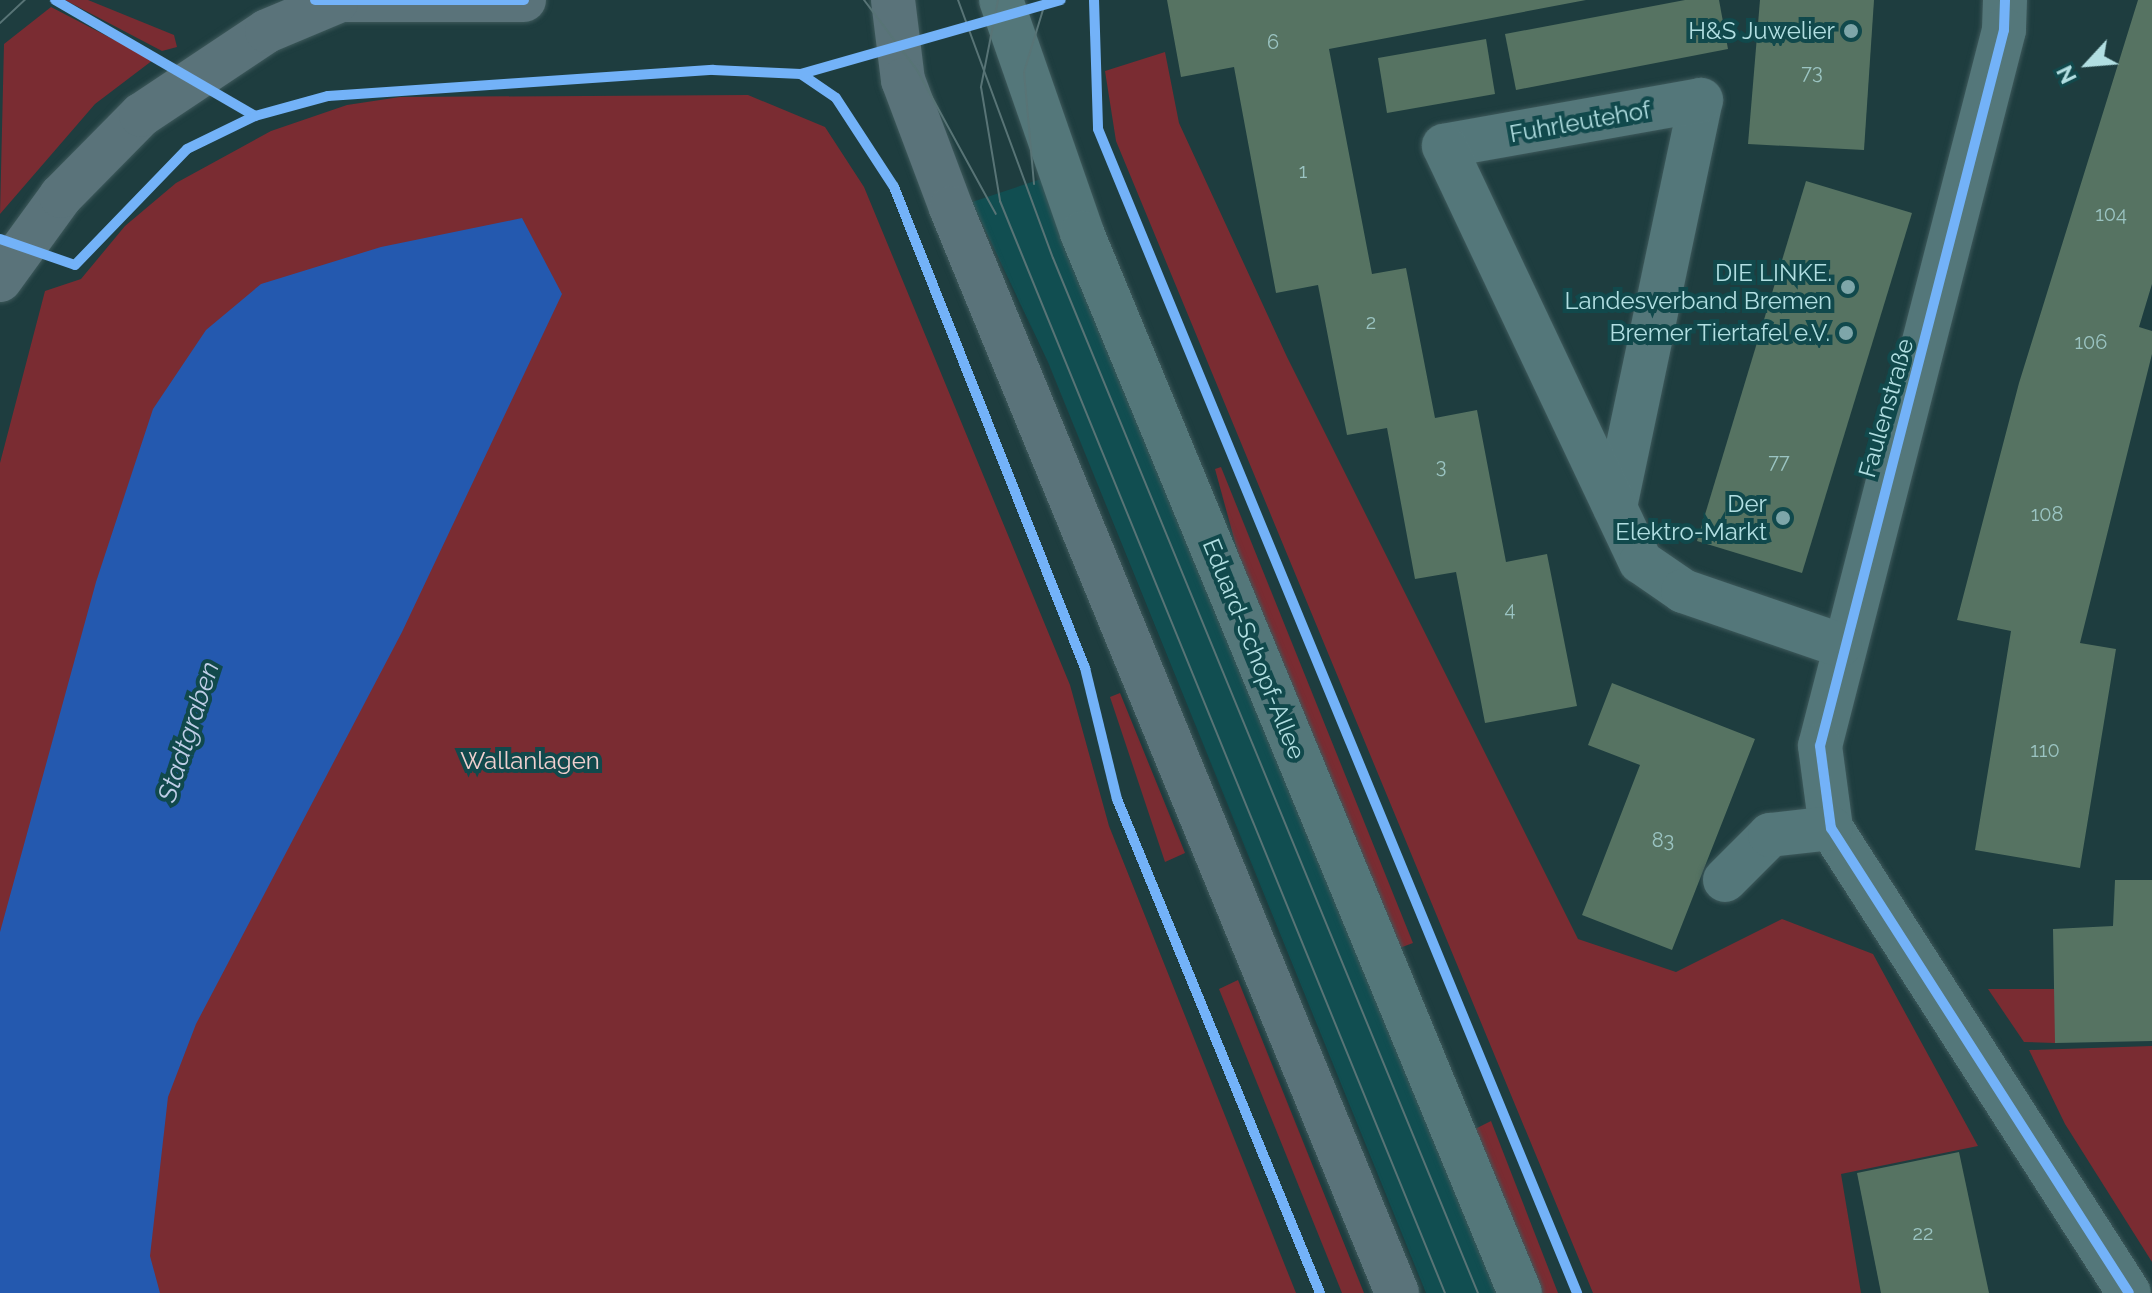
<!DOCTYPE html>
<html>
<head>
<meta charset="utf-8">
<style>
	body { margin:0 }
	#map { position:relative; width:2152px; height:1293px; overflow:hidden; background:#1e3d3f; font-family:Raleway,sans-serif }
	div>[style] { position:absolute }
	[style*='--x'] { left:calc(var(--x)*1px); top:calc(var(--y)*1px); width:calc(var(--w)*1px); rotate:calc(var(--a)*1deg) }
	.built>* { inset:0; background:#114e51 }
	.green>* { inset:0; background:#7a2c32 }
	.water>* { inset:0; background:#2459af }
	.building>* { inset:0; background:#567362 }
	.roads { filter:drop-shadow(0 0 2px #3e595b) drop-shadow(0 0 2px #3e595b) }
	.minor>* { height:44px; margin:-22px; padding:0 22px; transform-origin:22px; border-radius:22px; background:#54777a }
	.major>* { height:44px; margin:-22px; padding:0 22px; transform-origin:22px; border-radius:22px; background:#5a737a }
	.tram>* { height:2px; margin:-1px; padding:0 1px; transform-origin:1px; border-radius:1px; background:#587476 }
	.cycleway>* { height:10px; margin:-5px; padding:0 5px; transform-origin:5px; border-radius:5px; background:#73b2f8 }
	.dots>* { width:22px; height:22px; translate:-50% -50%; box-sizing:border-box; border:4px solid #11494c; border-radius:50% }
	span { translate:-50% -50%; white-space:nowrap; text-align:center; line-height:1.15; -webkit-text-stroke:8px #11494c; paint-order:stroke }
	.number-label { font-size:20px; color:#9bc4c2 }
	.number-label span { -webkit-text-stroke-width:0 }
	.poi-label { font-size:24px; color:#b2dfe2 }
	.right { translate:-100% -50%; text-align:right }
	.street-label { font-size:24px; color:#b2dfe2 }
	.park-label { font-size:24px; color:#f1d0cf }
	.water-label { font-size:26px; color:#bfcee7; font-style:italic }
	.north { position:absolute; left:2048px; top:24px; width:80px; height:80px; -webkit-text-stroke:6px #11494c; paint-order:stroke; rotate:244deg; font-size:22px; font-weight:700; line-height:32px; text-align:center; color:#b2dfe2 }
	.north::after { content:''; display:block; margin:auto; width:28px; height:36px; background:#b2dfe2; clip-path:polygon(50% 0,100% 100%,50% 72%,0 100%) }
</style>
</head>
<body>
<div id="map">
	<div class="built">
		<div style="clip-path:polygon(1047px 177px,1497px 1293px,1426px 1293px,1048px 362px,972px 202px)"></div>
	</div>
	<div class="green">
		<div style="clip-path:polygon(65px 0,88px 0,174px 35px,177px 47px,162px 51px)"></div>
		<div style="clip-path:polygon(51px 7px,153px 60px,95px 104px,0 214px,4px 44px)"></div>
		<div style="clip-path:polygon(1165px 52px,1179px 123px,1287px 357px,1578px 939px,1676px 972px,1782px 919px,1873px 954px,1978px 1146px,1841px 1174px,1861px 1293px,1593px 1293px,1116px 141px,1105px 71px)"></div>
		<div style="clip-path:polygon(748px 95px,825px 127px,864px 187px,1070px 685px,1109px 826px,1296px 1293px,0 1293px,0 463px,45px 291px,81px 279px,125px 226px,176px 183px,271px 131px,347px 105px,400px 97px)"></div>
		<div style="clip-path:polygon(1221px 467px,1413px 943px,1397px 949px,1253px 608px,1215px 469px)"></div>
		<div style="clip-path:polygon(1120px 693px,1185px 853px,1165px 862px,1110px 697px)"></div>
		<div style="clip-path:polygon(1238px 980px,1364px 1293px,1342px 1293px,1219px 989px)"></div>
		<div style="clip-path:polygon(1988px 989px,2055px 989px,2055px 1043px,2024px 1042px)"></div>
		<div style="clip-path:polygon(2152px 1046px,2152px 1262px,2065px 1124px,2029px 1050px)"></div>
		<div style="clip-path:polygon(1491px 1121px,1558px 1293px,1538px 1293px,1469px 1132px)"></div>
	</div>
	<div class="water">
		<div style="clip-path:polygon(522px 218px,562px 294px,402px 632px,196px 1024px,168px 1097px,150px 1256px,160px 1293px,0 1293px,0 932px,96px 582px,153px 409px,206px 330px,261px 284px,381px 247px)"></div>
	</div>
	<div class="building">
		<div style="clip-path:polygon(1167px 0,1586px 0,1329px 49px,1372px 274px,1406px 268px,1435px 418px,1477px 410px,1506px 562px,1547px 554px,1577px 706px,1485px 723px,1456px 572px,1415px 579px,1387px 428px,1347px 435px,1318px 285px,1276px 293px,1234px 67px,1181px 77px)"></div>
		<div style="clip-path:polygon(1685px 0,1719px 0,1728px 49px,1516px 90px,1505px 34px)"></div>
		<div style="clip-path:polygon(1760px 0,1874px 0,1864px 150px,1748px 144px)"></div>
		<div style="clip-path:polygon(2138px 0,2152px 0,2152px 284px,2139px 327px,2152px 331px,2152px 354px,2080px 643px,2116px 649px,2080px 868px,1975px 850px,2011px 631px,1957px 620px,2019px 383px)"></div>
		<div style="clip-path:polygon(1486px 39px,1495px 94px,1387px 113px,1378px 58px)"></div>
		<div style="clip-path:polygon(1806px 181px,1912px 213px,1802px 573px,1697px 541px)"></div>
		<div style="clip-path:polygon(1612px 683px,1755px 739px,1672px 950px,1582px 915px,1640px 765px,1588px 745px)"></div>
		<div style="clip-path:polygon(2115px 880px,2152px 880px,2152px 1041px,2055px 1043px,2053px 929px,2113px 926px)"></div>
		<div style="clip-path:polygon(1959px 1152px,1989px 1293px,1881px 1293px,1857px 1173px)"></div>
	</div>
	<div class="roads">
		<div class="minor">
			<div style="--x:1001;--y:0;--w:247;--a:70.8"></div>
			<div style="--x:1082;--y:233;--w:1147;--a:67.55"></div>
			<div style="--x:2005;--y:0;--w:30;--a:92"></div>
			<div style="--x:2004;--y:30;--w:739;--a:104.41"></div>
			<div style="--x:1820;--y:746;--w:83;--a:82.4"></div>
			<div style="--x:1831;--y:828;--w:552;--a:57.35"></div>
			<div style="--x:1615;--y:507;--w:416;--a:-78.1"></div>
			<div style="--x:1701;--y:100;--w:261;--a:169.9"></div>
			<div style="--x:1444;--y:146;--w:460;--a:64.7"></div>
			<div style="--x:1641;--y:562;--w:51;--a:34.6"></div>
			<div style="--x:1683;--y:591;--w:166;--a:19"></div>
			<div style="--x:1725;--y:880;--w:64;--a:-45"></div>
			<div style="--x:1770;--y:835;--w:61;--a:-6.5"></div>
		</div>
		<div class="major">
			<div style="--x:315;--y:0;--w:209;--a:0"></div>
			<div style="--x:893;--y:0;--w:81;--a:82.9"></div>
			<div style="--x:903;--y:80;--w:137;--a:69.4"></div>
			<div style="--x:951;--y:208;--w:1173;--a:67.65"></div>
			<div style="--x:0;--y:280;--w:104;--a:-54"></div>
			<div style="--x:61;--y:196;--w:114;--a:-45.4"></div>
			<div style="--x:141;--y:115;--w:151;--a:-33.7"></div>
			<div style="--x:267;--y:31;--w:75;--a:-22.8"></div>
		</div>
	</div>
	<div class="tram">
		<div style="--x:864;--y:0;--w:88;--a:52.9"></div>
		<div style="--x:917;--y:70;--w:164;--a:61.3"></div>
		<div style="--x:958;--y:0;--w:275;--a:69.8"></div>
		<div style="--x:1053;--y:258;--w:1119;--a:67.68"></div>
		<div style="--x:998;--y:0;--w:89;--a:101.1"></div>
		<div style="--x:981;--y:87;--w:116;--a:80.5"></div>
		<div style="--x:1000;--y:201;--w:1179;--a:67.83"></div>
		<div style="--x:0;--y:23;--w:34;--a:-43"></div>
		<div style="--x:1034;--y:184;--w:112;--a:-95.1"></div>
		<div style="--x:1024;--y:72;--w:75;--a:-73"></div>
	</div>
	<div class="cycleway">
		<div style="--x:55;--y:0;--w:231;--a:30.1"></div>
		<div style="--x:315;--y:0;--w:209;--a:0"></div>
		<div style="--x:1094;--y:0;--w:129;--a:88.2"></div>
		<div style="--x:1098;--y:129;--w:1259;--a:67.63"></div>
		<div style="--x:2005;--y:0;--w:30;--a:92"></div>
		<div style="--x:2004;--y:30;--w:739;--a:104.41"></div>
		<div style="--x:1820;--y:746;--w:83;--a:82.4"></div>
		<div style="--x:1831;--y:828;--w:552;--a:57.35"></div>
		<div style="--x:801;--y:74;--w:42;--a:34.4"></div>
		<div style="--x:836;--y:98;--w:106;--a:56.9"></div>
		<div style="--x:894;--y:187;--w:518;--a:68.34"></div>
		<div style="--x:1085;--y:668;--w:135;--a:76.3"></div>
		<div style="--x:1117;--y:799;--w:534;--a:67.66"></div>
		<div style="--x:0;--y:239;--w:79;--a:19.1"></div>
		<div style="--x:75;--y:265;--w:161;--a:-46"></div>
		<div style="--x:187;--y:149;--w:76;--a:-25.9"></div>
		<div style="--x:255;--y:116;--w:76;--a:-15.3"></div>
		<div style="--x:328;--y:96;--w:386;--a:-3.9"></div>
		<div style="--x:713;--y:70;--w:88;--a:2.6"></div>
		<div style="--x:801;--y:74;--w:270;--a:-15.9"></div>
	</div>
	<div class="dots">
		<div style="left:1851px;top:31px;background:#7ea6a9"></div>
		<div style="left:1848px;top:287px;background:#7ea6a9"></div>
		<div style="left:1846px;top:333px;background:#7ea6a9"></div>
		<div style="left:1783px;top:518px;background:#7ea6a9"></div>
	</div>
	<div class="number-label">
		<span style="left:1273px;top:42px">6</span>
		<span style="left:1812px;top:72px">73</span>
		<span style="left:1303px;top:171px">1</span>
		<span style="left:2111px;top:214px">104</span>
		<span style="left:1371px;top:322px">2</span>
		<span style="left:2091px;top:342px">106</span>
		<span style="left:1779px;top:461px">77</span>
		<span style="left:1441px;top:466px">3</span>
		<span style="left:2047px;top:514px">108</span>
		<span style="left:1510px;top:609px">4</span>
		<span style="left:2045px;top:750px">110</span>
		<span style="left:1663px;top:840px">83</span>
		<span style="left:1923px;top:1233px">22</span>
	</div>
	<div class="poi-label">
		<span class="right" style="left:1835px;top:31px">H&amp;S Juwelier</span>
		<span class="right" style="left:1832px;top:287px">DIE LINKE.<br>Landesverband Bremen</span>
		<span class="right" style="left:1830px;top:333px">Bremer Tiertafel e.V.</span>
		<span class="right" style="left:1767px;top:518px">Der<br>Elektro-Markt</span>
	</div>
	<div class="street-label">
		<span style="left:1580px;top:122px;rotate:-10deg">Fuhrleutehof</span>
		<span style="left:1886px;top:408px;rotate:-74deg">Faulenstraße</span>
		<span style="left:1254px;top:649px;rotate:68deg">Eduard-Schopf-Allee</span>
	</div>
	<div class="park-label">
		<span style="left:530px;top:761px">Wallanlagen</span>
	</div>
	<div class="water-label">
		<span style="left:189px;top:732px;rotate:-72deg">Stadtgraben</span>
	</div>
	<div class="north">N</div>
</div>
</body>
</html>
